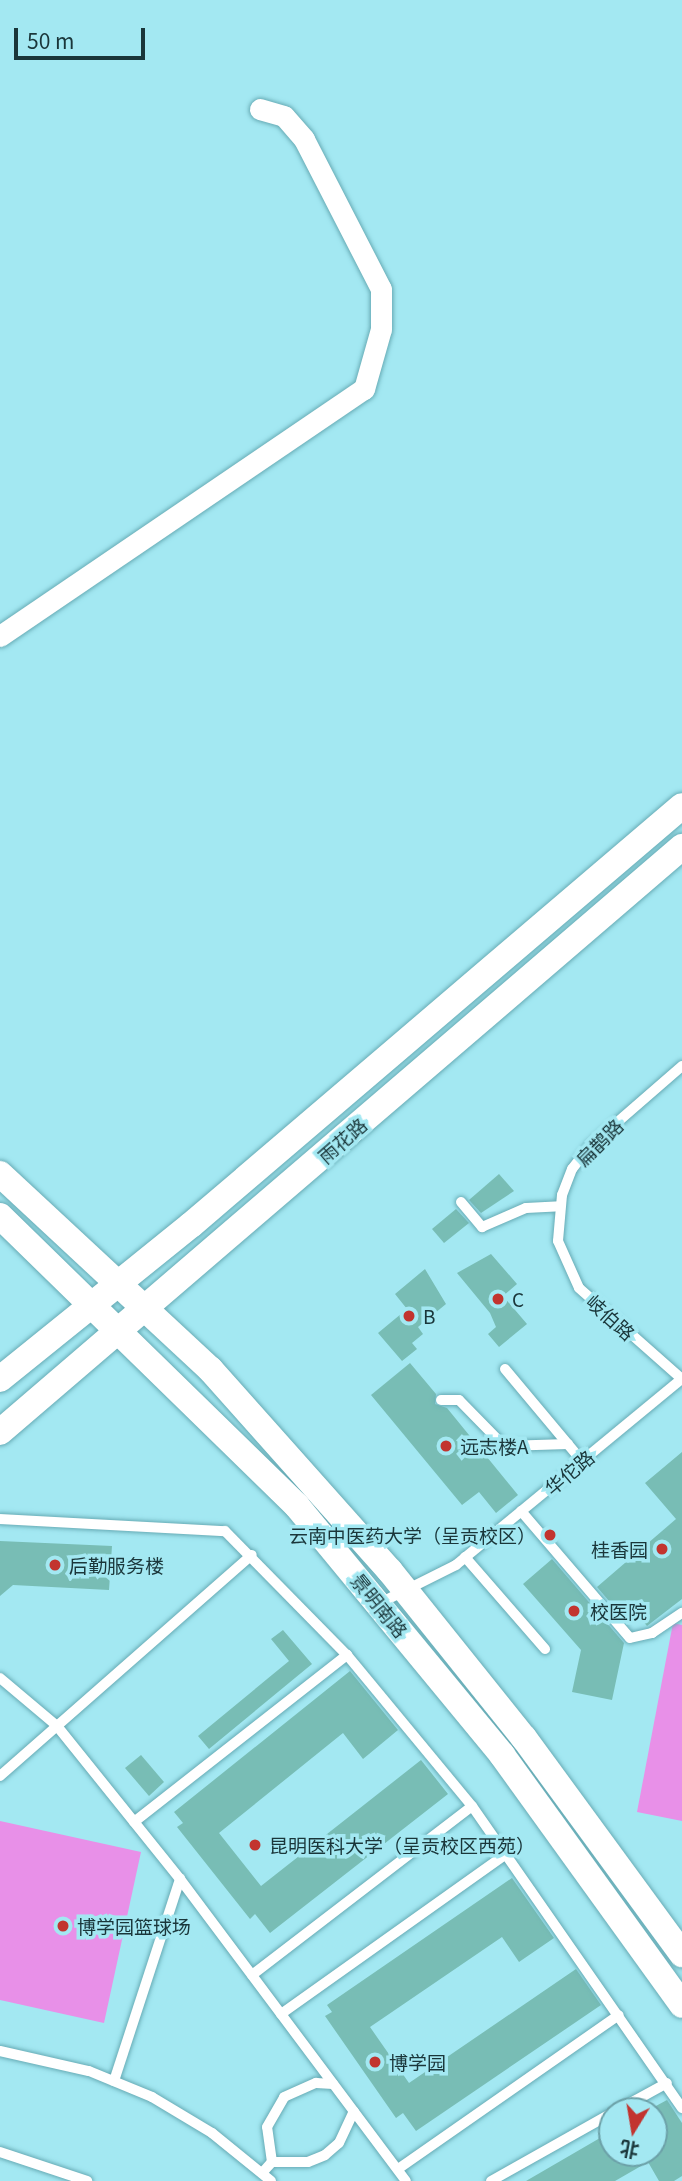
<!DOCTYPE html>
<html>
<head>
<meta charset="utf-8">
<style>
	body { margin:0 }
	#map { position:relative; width:682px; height:2181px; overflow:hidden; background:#a3e8f2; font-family:Georgia,"Noto Sans SC",serif }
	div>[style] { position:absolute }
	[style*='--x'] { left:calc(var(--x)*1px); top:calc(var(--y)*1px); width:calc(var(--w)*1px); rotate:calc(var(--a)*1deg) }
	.green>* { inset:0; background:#e890e8 }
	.building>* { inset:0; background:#78bdb5 }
	.roads { filter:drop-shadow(0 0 2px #67abb5) drop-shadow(0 0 2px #67abb5) }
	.service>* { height:10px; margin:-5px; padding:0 5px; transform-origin:5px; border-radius:5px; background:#fff }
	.minor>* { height:21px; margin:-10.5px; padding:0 10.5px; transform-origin:10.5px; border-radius:10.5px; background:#fff }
	.tertiary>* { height:26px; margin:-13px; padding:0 13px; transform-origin:13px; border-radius:13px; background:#fff }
	.dots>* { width:19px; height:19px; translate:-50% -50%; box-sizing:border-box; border:4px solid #a3e8f2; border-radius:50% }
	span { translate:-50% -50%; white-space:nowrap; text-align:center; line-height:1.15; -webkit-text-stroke:7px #a3e8f2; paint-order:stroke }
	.street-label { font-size:19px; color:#1a363a }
	.poi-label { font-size:19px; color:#1a363a }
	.left { translate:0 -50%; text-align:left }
	.right { translate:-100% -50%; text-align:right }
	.north { position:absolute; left:598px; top:2097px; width:70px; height:70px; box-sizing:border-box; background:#a3e8f2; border:2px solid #6ca1a8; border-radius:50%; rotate:191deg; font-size:19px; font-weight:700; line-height:28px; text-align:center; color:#1a363a }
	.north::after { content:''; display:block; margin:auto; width:24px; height:32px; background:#c2342f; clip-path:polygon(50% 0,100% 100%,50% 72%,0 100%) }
	.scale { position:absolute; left:14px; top:28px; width:131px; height:32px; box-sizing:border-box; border:4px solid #1a363a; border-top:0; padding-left:9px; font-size:21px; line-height:24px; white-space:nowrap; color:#1a363a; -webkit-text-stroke:5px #a3e8f2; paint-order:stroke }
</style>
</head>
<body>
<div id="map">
	<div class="green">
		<div style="clip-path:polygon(673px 1623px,682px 1625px,682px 1821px,637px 1812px)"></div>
		<div style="clip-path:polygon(0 1821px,141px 1852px,104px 2023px,0 2000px)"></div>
	</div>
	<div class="building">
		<div style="clip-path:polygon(499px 1174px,514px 1191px,481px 1213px,469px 1200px)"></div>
		<div style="clip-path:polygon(456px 1209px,469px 1223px,444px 1243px,432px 1229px)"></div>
		<div style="clip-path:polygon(491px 1254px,517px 1284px,503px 1296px,527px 1324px,499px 1347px,488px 1334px,496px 1327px,490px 1313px,457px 1273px)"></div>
		<div style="clip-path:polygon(425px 1269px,446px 1304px,418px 1327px,423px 1334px,412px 1343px,417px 1349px,402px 1361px,378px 1333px,407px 1309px,395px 1294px)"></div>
		<div style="clip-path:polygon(410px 1363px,436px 1394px,435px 1404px,447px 1408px,518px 1495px,496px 1513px,479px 1492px,462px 1505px,371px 1395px)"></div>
		<div style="clip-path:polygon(682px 1452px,682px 1599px,647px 1626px,631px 1607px,628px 1623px,597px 1587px,676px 1519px,645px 1483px)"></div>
		<div style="clip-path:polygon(0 1541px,112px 1546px,109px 1590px,13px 1585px,0 1596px)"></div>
		<div style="clip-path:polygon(552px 1559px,624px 1643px,612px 1700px,572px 1692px,581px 1650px,523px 1584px)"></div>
		<div style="clip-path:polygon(283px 1630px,312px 1664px,209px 1749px,198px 1736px,289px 1661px,271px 1639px)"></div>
		<div style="clip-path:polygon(350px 1671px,398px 1730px,363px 1759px,343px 1733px,219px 1833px,261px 1886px,421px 1760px,448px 1794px,270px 1933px,255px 1914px,250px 1919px,177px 1827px,183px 1823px,174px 1812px)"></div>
		<div style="clip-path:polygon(141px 1755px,164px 1782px,149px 1796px,125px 1768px)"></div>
		<div style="clip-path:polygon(512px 1878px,554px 1938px,519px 1962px,502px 1937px,370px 2027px,409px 2083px,576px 1969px,601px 2005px,416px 2131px,403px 2113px,396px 2118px,325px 2016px,332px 2012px,327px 2005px)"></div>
		<div style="clip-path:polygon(667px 2100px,682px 2123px,682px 2176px,674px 2181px,659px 2181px,648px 2162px,615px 2181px,526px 2181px,612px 2131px,612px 2153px,654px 2153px,654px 2107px)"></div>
	</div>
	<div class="roads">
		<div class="service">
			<div style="--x:682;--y:1066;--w:122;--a:139"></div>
			<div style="--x:590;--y:1146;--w:29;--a:128"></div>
			<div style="--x:572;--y:1169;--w:28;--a:111"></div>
			<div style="--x:562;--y:1195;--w:46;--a:95"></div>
			<div style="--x:558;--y:1241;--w:51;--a:65.9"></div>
			<div style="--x:579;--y:1288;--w:137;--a:41.5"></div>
			<div style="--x:461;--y:1202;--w:33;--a:50"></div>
			<div style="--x:482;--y:1227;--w:48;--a:-23.4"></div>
			<div style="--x:526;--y:1208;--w:34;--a:-3"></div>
			<div style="--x:505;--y:1369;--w:120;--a:50.1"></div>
			<div style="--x:441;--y:1400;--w:18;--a:0"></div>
			<div style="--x:459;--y:1400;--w:64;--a:45.6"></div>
			<div style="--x:504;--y:1446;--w:64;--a:-1.8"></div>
			<div style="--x:521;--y:1511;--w:167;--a:49.4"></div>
			<div style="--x:630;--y:1638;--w:23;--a:-13"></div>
			<div style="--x:652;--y:1633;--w:36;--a:-34"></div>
			<div style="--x:0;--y:1519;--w:225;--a:3.1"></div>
			<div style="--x:225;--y:1531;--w:174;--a:45.5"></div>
			<div style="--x:347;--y:1655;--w:196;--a:50.4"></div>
			<div style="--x:472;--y:1806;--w:368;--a:55.2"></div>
			<div style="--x:465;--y:1557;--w:122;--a:49"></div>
			<div style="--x:380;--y:1603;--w:85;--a:-26.6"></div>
			<div style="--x:456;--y:1565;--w:293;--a:-39.5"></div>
			<div style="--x:0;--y:1678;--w:75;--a:40.1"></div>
			<div style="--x:57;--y:1726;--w:196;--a:51.2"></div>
			<div style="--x:180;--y:1879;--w:377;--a:53.2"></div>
			<div style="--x:0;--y:1776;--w:335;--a:-41.3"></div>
			<div style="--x:134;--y:1822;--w:271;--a:-38.1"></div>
			<div style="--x:252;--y:1975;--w:277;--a:-37.5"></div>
			<div style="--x:281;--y:2014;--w:276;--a:-35.4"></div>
			<div style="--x:0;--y:2051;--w:91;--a:12.7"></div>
			<div style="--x:89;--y:2071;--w:68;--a:22.4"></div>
			<div style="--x:152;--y:2097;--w:70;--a:31"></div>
			<div style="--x:212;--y:2133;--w:76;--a:39.1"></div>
			<div style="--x:114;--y:2081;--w:213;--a:-71.9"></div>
			<div style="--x:616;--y:2111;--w:58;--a:-28.8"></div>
			<div style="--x:0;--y:2152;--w:92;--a:18.4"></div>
			<div style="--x:272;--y:2162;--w:36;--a:0"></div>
			<div style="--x:308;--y:2162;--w:18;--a:-22"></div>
			<div style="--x:325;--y:2155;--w:18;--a:-41"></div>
			<div style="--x:339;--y:2143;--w:35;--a:-65"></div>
			<div style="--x:398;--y:2169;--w:269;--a:-34.9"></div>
			<div style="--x:262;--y:2173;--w:15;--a:-48"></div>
			<div style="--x:272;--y:2162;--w:35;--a:-98"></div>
			<div style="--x:267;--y:2127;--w:34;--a:-60"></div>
			<div style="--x:284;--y:2097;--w:35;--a:-24"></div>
			<div style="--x:316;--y:2083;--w:17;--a:3"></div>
			<div style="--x:491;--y:2181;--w:139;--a:-29.3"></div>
		</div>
		<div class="minor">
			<div style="--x:0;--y:636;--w:440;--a:-34.2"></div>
			<div style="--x:364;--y:389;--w:62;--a:-74.2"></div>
			<div style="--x:381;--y:329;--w:40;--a:-90"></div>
			<div style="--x:381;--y:289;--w:169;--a:-117.2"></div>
			<div style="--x:304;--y:139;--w:30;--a:-131"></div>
			<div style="--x:284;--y:116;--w:25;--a:-164"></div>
		</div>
		<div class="tertiary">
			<div style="--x:0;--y:1174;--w:287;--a:42.9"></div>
			<div style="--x:210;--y:1369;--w:271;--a:48.3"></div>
			<div style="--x:390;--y:1571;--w:214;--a:51.3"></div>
			<div style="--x:524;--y:1738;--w:268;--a:53.8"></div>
			<div style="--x:0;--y:1216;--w:415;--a:44.3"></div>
			<div style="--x:297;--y:1506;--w:323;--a:50.5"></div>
			<div style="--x:502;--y:1755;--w:308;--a:54.2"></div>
			<div style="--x:0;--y:1379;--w:245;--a:-38.9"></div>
			<div style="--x:191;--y:1225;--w:645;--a:-40.48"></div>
			<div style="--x:0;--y:1432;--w:899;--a:-40.62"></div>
		</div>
	</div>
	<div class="dots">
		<div style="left:498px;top:1299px;background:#c2342f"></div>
		<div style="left:409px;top:1316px;background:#c2342f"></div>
		<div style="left:446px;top:1446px;background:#c2342f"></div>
		<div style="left:550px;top:1535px;background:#c2342f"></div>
		<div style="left:662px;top:1549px;background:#c2342f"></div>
		<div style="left:55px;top:1565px;background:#c2342f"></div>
		<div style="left:574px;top:1611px;background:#c2342f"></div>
		<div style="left:255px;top:1845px;background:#c2342f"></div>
		<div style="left:63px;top:1926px;background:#c2342f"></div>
		<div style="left:375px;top:2062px;background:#c2342f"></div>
	</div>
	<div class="street-label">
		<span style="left:342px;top:1140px;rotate:-41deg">雨花路</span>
		<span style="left:599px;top:1142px;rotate:-45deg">扁鹊路</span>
		<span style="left:611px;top:1317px;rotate:42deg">岐伯路</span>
		<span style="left:569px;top:1472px;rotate:-40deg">华佗路</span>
		<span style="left:380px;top:1605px;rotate:51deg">景明南路</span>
	</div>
	<div class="poi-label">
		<span class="left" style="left:512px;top:1299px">C</span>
		<span class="left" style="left:423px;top:1316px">B</span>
		<span class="left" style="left:460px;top:1446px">远志楼A</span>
		<span class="right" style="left:536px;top:1535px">云南中医药大学（呈贡校区）</span>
		<span class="right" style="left:648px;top:1549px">桂香园</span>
		<span class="left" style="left:69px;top:1565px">后勤服务楼</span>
		<span class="left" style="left:590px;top:1611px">校医院</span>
		<span class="left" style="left:269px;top:1845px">昆明医科大学（呈贡校区西苑）</span>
		<span class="left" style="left:77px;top:1926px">博学园篮球场</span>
		<span class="left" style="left:389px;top:2062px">博学园</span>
	</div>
	<div class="north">北</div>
	<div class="scale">50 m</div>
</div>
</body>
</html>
